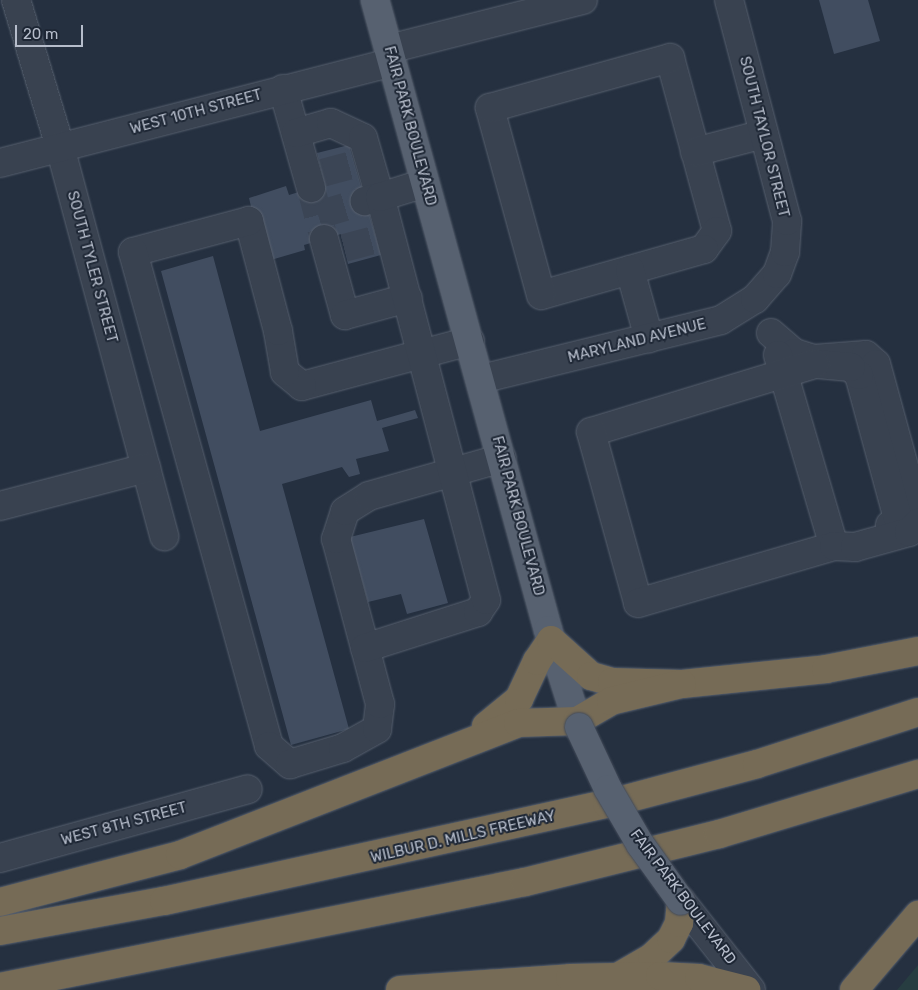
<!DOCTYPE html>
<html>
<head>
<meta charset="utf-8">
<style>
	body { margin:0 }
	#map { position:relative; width:918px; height:990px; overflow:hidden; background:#253040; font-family:Rubik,sans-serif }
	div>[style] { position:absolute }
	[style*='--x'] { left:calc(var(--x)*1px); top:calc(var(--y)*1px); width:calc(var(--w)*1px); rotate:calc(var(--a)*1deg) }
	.green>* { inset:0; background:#273d41 }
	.building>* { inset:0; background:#414d60 }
	.minor-tunnel>* { height:28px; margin-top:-14px; transform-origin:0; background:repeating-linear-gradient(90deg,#3b4555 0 28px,transparent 0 42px) }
	.roads { filter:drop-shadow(0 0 1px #57606e) drop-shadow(0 0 1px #57606e) }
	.minor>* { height:28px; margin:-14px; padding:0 14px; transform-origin:14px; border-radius:14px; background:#394250 }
	.major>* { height:28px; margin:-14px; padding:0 14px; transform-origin:14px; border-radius:14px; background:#576170 }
	.highway>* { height:28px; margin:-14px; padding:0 14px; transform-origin:14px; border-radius:14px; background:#766b56 }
	.bridges { filter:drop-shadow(0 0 1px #434b59) drop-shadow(0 0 1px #434b59) }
	.major-bridge>* { height:28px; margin:-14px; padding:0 14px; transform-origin:14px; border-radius:14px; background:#576170 }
	span { translate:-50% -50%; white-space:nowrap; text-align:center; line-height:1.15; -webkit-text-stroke:4px #1e2735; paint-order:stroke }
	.street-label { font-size:15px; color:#b6bdcb }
	.scale { position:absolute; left:15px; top:25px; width:68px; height:22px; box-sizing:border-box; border:2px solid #b6bdcb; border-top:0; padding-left:6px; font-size:15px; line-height:18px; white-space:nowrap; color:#b6bdcb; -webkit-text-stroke:4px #1e2735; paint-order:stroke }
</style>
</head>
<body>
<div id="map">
	<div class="green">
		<div style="clip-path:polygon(918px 965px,918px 990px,897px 990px)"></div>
	</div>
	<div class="building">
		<div style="clip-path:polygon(819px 0,868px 0,880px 41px,834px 54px)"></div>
		<div style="clip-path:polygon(349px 145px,381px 255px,348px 264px,341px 234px,304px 245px,305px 250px,264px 262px,249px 198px,286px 186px,289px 195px,325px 184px,317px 153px)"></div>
		<div style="clip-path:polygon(213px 256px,260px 431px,371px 400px,377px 421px,415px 410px,418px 418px,382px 428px,389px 451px,356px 459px,360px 474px,349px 477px,342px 467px,282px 484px,349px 729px,291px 745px,161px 271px)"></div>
		<div style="clip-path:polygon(424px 519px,448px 603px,407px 614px,401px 594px,368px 602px,350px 537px)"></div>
	</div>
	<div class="minor-tunnel">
		<div style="--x:322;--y:173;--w:34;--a:-15"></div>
		<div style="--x:311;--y:188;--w:53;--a:75.7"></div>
		<div style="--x:318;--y:215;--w:49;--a:-16.6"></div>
		<div style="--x:344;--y:248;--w:34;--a:-15"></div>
	</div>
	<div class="roads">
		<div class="minor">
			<div style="--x:16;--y:0;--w:153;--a:73.3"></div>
			<div style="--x:60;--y:147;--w:403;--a:75"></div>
			<div style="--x:389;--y:49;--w:200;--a:-14.2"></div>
			<div style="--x:670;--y:58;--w:179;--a:74.8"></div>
			<div style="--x:717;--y:231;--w:22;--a:126"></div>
			<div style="--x:704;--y:249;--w:169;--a:164.2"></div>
			<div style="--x:541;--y:295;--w:194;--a:-105.3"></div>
			<div style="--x:490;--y:108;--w:187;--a:-15.5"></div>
			<div style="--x:283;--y:89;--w:103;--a:74.2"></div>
			<div style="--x:296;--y:133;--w:36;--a:-16"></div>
			<div style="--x:331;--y:123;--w:35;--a:25"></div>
			<div style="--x:363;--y:138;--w:61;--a:73.9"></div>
			<div style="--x:380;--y:197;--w:16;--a:165"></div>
			<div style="--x:695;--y:152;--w:71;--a:-14.6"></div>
			<div style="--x:0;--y:163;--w:405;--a:-14.4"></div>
			<div style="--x:324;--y:239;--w:79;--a:74.6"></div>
			<div style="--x:345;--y:315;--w:65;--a:-15.1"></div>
			<div style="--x:630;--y:270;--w:71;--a:74.4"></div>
			<div style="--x:771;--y:333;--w:30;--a:41"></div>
			<div style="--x:794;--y:353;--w:21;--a:17"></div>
			<div style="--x:814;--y:359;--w:52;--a:-4.4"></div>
			<div style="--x:866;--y:355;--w:13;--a:42"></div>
			<div style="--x:876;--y:364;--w:160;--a:74.7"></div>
			<div style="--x:470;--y:341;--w:174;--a:165"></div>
			<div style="--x:302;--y:386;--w:22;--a:-141"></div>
			<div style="--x:285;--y:372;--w:42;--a:-99.7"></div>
			<div style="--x:278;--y:331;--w:114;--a:-104.8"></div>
			<div style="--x:249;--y:221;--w:120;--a:165"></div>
			<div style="--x:133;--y:252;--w:512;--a:74.61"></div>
			<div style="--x:269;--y:746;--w:28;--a:41"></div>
			<div style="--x:290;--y:764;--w:55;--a:-16.8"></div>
			<div style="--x:343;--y:748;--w:39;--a:-29"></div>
			<div style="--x:377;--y:729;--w:25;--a:-83"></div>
			<div style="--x:380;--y:704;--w:171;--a:-104.9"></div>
			<div style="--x:336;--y:539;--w:29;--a:-72"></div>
			<div style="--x:345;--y:511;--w:28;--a:-32"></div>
			<div style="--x:369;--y:496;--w:138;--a:-15.9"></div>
			<div style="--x:778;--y:355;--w:199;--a:73.7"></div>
			<div style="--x:481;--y:379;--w:247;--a:-13.8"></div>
			<div style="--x:721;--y:320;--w:40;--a:-32"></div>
			<div style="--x:755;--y:299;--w:33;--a:-49"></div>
			<div style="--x:777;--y:274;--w:23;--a:-70"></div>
			<div style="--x:785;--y:252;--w:31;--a:-86"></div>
			<div style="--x:787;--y:221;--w:228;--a:-104.7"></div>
			<div style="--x:0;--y:506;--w:151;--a:-14.6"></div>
			<div style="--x:890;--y:525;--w:9;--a:-18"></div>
			<div style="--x:899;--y:522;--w:152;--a:-105.2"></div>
			<div style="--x:859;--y:375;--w:11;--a:-135"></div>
			<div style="--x:851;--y:367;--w:36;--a:-175"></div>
			<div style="--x:815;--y:364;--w:234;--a:163.1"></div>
			<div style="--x:591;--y:432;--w:177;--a:74.6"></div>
			<div style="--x:638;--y:603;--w:204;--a:-16.2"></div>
			<div style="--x:834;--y:546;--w:21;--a:3"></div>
			<div style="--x:855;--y:547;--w:56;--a:-15.5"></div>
			<div style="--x:909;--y:532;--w:13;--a:-45"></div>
			<div style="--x:365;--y:648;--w:119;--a:-17.7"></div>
			<div style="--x:478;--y:612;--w:14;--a:-56"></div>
			<div style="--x:486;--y:600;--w:417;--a:-104.7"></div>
			<div style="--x:380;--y:197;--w:47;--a:-17.3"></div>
			<div style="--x:0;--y:858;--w:257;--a:-15.5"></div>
			<div style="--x:681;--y:901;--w:113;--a:51.8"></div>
		</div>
		<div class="major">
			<div style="--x:375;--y:0;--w:653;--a:74.64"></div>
			<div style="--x:548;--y:630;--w:102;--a:72.3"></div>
		</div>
		<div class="highway">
			<div style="--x:486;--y:726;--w:43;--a:-39.3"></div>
			<div style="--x:519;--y:699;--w:42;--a:-64.7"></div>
			<div style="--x:537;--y:661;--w:25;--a:-56"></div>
			<div style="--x:551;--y:640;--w:54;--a:42"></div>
			<div style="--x:591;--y:676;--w:22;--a:16"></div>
			<div style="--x:612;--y:682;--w:70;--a:1.6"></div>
			<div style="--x:682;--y:684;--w:145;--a:-5.9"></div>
			<div style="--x:826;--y:669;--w:94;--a:-11.1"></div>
			<div style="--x:0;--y:902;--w:186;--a:-14.6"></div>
			<div style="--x:180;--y:855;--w:363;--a:-21.3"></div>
			<div style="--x:518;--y:723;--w:59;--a:-1.9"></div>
			<div style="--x:577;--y:721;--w:39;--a:-30"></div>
			<div style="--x:611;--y:701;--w:73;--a:-13.5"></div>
			<div style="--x:0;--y:931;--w:167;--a:-10.4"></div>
			<div style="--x:164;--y:901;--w:453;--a:-12.4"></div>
			<div style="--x:607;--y:804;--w:155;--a:-14.9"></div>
			<div style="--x:757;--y:764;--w:169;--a:-17.9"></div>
			<div style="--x:621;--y:975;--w:36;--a:-30"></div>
			<div style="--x:652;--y:957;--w:26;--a:-43"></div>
			<div style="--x:671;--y:939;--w:18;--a:-63"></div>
			<div style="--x:679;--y:923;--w:22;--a:-85"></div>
			<div style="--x:0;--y:987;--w:535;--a:-11.31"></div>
			<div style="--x:525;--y:882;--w:200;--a:-13.9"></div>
			<div style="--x:719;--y:834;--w:208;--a:-16.8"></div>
			<div style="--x:400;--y:990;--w:170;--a:-4"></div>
			<div style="--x:570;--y:978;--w:90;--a:-1.3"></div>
			<div style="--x:660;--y:976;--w:39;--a:3"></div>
			<div style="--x:699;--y:978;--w:49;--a:14.3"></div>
			<div style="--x:854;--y:990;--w:99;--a:-49.5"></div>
		</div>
	</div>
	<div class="bridges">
		<div class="major-bridge">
			<div style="--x:579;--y:727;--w:68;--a:64.9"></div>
			<div style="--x:608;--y:789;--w:64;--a:59.8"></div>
			<div style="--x:640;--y:844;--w:70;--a:54.3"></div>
		</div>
	</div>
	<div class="street-label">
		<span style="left:196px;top:112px;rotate:-15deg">WEST 10TH STREET</span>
		<span style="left:410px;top:126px;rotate:75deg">FAIR PARK BOULEVARD</span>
		<span style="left:764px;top:137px;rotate:76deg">SOUTH TAYLOR STREET</span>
		<span style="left:92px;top:267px;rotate:75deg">SOUTH TYLER STREET</span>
		<span style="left:637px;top:341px;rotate:-14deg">MARYLAND AVENUE</span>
		<span style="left:518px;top:516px;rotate:75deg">FAIR PARK BOULEVARD</span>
		<span style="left:124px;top:824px;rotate:-15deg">WEST 8TH STREET</span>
		<span style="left:463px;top:837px;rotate:-13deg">WILBUR D. MILLS FREEWAY</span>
		<span style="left:683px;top:897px;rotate:53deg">FAIR PARK BOULEVARD</span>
	</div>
	<div class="scale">20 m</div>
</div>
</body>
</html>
